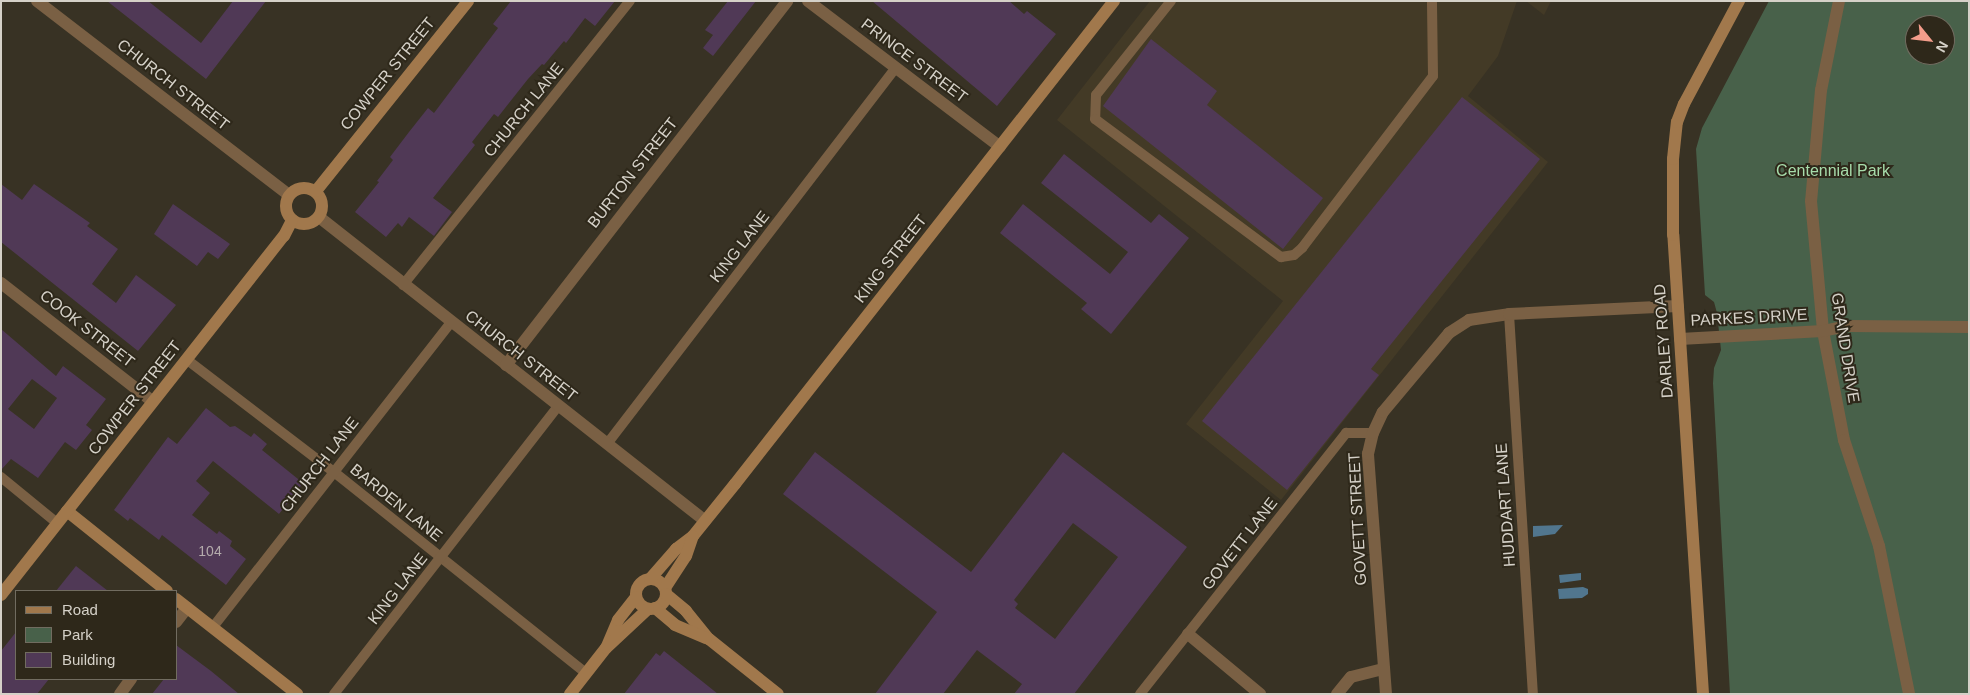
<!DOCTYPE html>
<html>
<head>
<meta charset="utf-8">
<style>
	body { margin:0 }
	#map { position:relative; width:1970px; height:695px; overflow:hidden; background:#383224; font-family:Helvetica,sans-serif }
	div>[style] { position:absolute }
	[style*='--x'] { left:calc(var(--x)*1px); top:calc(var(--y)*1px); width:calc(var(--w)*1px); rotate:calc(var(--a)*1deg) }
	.built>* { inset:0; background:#433a26 }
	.green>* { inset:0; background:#48614a }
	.water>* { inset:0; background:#51768e }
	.building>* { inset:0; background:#503956 }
	.lane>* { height:10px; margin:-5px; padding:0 5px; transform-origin:5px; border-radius:5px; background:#7a6044 }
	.street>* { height:12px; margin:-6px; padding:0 6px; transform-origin:6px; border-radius:6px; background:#7a6044 }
	.secondary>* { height:12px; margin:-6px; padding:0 6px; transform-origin:6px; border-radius:6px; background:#a1784c }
	.secondary>.ring { margin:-6px; padding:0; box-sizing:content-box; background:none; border:12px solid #a1784c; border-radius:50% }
	span { translate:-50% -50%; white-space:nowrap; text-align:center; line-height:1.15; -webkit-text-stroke:4px #2e281a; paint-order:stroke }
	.number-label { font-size:14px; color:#b4abac }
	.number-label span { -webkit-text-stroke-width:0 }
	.street-label { font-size:16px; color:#d5d1c8 }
	.park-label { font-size:16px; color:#a7dcab }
	.frame { position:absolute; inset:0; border:2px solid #d5d1c8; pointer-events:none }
	.legend { position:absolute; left:15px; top:590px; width:162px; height:90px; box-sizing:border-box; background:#2e281a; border:1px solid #716c60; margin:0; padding:6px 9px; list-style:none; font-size:15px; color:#d5d1c8 }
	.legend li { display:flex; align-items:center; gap:10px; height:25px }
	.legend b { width:25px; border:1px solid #716c60 }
	.north { position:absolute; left:1905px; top:15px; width:50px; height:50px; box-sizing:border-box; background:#2e281a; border:1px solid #716c60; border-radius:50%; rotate:119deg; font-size:14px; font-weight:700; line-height:20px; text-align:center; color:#d5d1c8 }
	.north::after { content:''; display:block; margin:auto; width:18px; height:22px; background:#f49d8b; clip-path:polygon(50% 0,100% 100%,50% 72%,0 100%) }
</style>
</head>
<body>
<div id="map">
	<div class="built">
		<div style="clip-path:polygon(1150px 1px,1517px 1px,1498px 56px,1468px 96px,1548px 162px,1281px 500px,1186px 424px,1283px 301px,1057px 120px)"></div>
		<div style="clip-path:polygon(1526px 1px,1551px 1px,1544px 15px)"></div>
	</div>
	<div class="green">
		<div style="clip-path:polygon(evenodd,1769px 1px,1969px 1px,1969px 694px,1730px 694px,1713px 383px,1714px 368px,1721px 350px,1717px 313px,1714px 302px,1705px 295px,1696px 149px,1702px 128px,1769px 1px,1915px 25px,1945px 25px,1945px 55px,1915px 55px,1915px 25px)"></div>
	</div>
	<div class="water">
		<div style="clip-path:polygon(1563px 525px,1555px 534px,1533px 537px,1533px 526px)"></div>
		<div style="clip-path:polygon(1581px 573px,1581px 580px,1560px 583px,1559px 575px)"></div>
		<div style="clip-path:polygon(1583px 587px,1588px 589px,1588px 594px,1582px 598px,1559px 599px,1558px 589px)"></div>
	</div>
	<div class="building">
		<div style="clip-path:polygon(107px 1px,148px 1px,201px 43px,233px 1px,266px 1px,206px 79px)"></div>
		<div style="clip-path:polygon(511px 1px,615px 1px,595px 26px,585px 18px,566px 43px,564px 41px,544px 65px,542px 64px,528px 79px,498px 117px,494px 114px,472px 142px,475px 145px,433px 198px,452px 212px,434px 236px,409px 217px,402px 227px,398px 223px,386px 237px,355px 212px,379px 182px,377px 181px,393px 160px,390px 157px,409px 132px,428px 108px,434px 113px,498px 28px,493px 24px)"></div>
		<div style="clip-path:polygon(728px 1px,756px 1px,713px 56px,703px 48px,713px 35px,705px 30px)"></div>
		<div style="clip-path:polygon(872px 1px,1009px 1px,1024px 14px,1027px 11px,1056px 34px,997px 106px)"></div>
		<div style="clip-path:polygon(1151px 39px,1217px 91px,1207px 105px,1323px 198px,1283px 249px,1103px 106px)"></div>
		<div style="clip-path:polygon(1462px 97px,1540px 159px,1371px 369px,1379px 375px,1287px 490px,1202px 421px)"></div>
		<div style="clip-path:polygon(1064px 154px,1151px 223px,1159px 214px,1189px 238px,1111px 334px,1081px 309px,1087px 303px,1000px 233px,1023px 204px,1110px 274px,1128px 252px,1041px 183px)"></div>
		<div style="clip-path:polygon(1px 184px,22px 200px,34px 184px,90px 223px,87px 226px,118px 249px,92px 284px,116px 303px,136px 275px,176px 305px,138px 351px,1px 242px)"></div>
		<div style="clip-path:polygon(173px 204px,230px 244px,218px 259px,208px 252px,197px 266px,154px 234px)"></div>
		<div style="clip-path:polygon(evenodd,1px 329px,56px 376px,63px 366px,106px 399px,86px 425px,92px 430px,76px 450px,65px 442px,38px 478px,11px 459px,1px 470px,1px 329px,32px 379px,57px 398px,34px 429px,8px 409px,32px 379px)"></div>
		<div style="clip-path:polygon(206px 408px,230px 427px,235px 426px,251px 437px,254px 433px,267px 444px,262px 450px,303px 483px,279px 514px,213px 461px,196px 481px,210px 493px,192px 515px,217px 534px,219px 531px,232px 541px,230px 546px,246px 559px,226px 585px,162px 535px,159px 540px,130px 518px,128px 521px,114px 510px,168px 437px,177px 444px)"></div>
		<div style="clip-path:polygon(evenodd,815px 452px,971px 572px,1063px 452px,1187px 547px,1074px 694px,1014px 694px,1022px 684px,977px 650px,943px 694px,875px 694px,937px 612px,783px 494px,815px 452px,1073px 523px,1118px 557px,1055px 639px,1015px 608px,1018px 604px,1014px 600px,1073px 523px)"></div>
		<div style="clip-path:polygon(76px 566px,108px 591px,56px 591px)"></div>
		<div style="clip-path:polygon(16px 632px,16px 679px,49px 679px,37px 694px,1px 694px,1px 651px)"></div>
		<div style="clip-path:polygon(176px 645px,211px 671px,239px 694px,152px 694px,164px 679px,176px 679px)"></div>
		<div style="clip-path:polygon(664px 651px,698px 678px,718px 694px,624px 694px,656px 653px,660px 656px)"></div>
	</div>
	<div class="lane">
		<div style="--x:1171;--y:1;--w:120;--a:128.6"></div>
		<div style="--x:1096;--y:95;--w:24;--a:92"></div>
		<div style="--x:1095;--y:119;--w:232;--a:36.6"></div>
		<div style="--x:1281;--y:257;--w:13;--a:-9"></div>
		<div style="--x:1294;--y:255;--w:11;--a:-41"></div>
		<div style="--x:1302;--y:248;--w:216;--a:-52.7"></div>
		<div style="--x:1433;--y:76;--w:75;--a:-90.8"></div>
		<div style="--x:403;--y:285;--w:364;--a:-51.4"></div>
		<div style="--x:1509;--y:314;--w:381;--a:86.4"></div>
		<div style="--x:186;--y:359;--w:186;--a:37.4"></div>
		<div style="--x:334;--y:472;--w:322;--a:38.6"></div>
		<div style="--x:607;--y:444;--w:474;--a:-52.5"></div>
		<div style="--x:1;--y:477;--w:72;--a:39.4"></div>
		<div style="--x:213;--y:627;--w:387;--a:-52"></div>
		<div style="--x:334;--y:694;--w:365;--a:-52.1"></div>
		<div style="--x:1140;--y:694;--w:333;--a:-51.7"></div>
		<div style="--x:1346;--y:433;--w:27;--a:0"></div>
	</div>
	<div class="street">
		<div style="--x:37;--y:1;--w:318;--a:37.6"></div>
		<div style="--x:808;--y:1;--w:241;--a:37.2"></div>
		<div style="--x:1839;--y:1;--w:91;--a:101.4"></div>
		<div style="--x:1821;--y:90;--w:111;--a:95.1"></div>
		<div style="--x:1811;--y:201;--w:131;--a:84.7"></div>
		<div style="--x:1823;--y:331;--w:111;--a:79.1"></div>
		<div style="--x:1844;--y:440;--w:112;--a:71.7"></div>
		<div style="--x:1879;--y:546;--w:151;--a:78.5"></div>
		<div style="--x:319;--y:217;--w:491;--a:38.2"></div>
		<div style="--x:1;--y:283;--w:192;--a:38"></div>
		<div style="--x:1680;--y:339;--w:143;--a:-3.2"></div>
		<div style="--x:1823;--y:331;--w:25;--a:-12"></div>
		<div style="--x:1847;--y:326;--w:122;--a:0.5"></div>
		<div style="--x:506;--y:365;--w:460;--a:-52.3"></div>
		<div style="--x:176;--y:622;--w:18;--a:-52"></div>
		<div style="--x:1188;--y:634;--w:94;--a:39.8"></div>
		<div style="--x:120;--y:694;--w:19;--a:-54"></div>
		<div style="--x:1337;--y:694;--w:22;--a:-51"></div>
		<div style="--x:1351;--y:677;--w:34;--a:-14"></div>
		<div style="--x:1386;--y:694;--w:241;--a:-94.3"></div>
		<div style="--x:1368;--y:454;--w:22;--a:-77"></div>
		<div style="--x:1373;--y:433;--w:23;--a:-65"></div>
		<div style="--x:1383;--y:412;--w:103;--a:-50.1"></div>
		<div style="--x:1449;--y:333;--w:24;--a:-33"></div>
		<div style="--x:1469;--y:320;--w:40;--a:-8.5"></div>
		<div style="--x:1509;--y:314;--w:169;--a:-2.7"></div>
	</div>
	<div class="secondary">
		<div class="ring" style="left:286px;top:188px;width:24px;height:24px"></div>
		<div style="--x:316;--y:191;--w:243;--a:-51.3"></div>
		<div style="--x:67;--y:511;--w:128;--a:38.7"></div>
		<div class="ring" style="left:636px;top:579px;width:18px;height:18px"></div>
		<div style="--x:650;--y:579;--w:40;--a:-49"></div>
		<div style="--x:676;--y:549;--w:21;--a:-37"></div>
		<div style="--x:693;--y:536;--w:67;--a:-51.1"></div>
		<div style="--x:735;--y:484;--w:614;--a:-51.88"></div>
		<div style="--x:665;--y:588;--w:38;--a:-57"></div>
		<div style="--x:686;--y:556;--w:21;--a:-71"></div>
		<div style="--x:666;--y:594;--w:26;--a:40"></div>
		<div style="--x:686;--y:611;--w:36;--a:51"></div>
		<div style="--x:709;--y:639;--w:88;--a:38.6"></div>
		<div style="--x:1;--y:595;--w:457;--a:-51.8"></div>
		<div style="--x:284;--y:236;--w:18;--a:-63"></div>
		<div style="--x:176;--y:599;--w:154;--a:38.1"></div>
		<div style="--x:655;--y:608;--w:26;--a:40"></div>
		<div style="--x:675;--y:625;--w:34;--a:23"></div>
		<div style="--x:607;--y:646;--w:28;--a:-67"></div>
		<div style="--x:618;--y:620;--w:29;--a:-52"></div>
		<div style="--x:570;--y:694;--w:58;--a:-52"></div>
		<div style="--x:606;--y:648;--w:57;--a:-42.9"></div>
		<div style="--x:1703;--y:694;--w:460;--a:-93.7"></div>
		<div style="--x:1673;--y:235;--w:76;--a:-90"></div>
		<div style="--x:1673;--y:159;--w:37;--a:-84"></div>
		<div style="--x:1677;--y:122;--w:19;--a:-69"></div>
		<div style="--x:1684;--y:104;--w:117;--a:-61.9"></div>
	</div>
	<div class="number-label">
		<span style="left:210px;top:551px">104</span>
	</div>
	<div class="street-label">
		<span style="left:914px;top:61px;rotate:37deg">PRINCE STREET</span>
		<span style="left:388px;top:74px;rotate:-51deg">COWPER STREET</span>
		<span style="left:173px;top:85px;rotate:38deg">CHURCH STREET</span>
		<span style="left:524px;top:110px;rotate:-51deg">CHURCH LANE</span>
		<span style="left:633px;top:173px;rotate:-52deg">BURTON STREET</span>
		<span style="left:740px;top:247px;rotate:-52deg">KING LANE</span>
		<span style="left:891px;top:259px;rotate:-52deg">KING STREET</span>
		<span style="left:1749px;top:318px;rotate:-3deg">PARKES DRIVE</span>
		<span style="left:87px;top:329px;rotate:38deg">COOK STREET</span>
		<span style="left:1664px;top:341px;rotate:-94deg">DARLEY ROAD</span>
		<span style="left:1845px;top:348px;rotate:81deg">GRAND DRIVE</span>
		<span style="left:521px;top:356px;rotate:38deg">CHURCH STREET</span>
		<span style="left:135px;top:398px;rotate:-52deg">COWPER STREET</span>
		<span style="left:320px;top:465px;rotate:-52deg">CHURCH LANE</span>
		<span style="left:396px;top:503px;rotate:39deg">BARDEN LANE</span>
		<span style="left:1506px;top:505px;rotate:-94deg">HUDDART LANE</span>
		<span style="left:1358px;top:519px;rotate:-93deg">GOVETT STREET</span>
		<span style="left:1240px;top:544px;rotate:-52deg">GOVETT LANE</span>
		<span style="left:398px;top:589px;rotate:-52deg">KING LANE</span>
	</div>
	<div class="park-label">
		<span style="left:1833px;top:171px">Centennial Park</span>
	</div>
	<div class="frame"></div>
	<ul class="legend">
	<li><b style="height:6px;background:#a1784c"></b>Road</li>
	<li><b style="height:14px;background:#48614a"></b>Park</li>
	<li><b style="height:14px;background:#503956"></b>Building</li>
	</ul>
	<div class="north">N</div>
</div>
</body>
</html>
